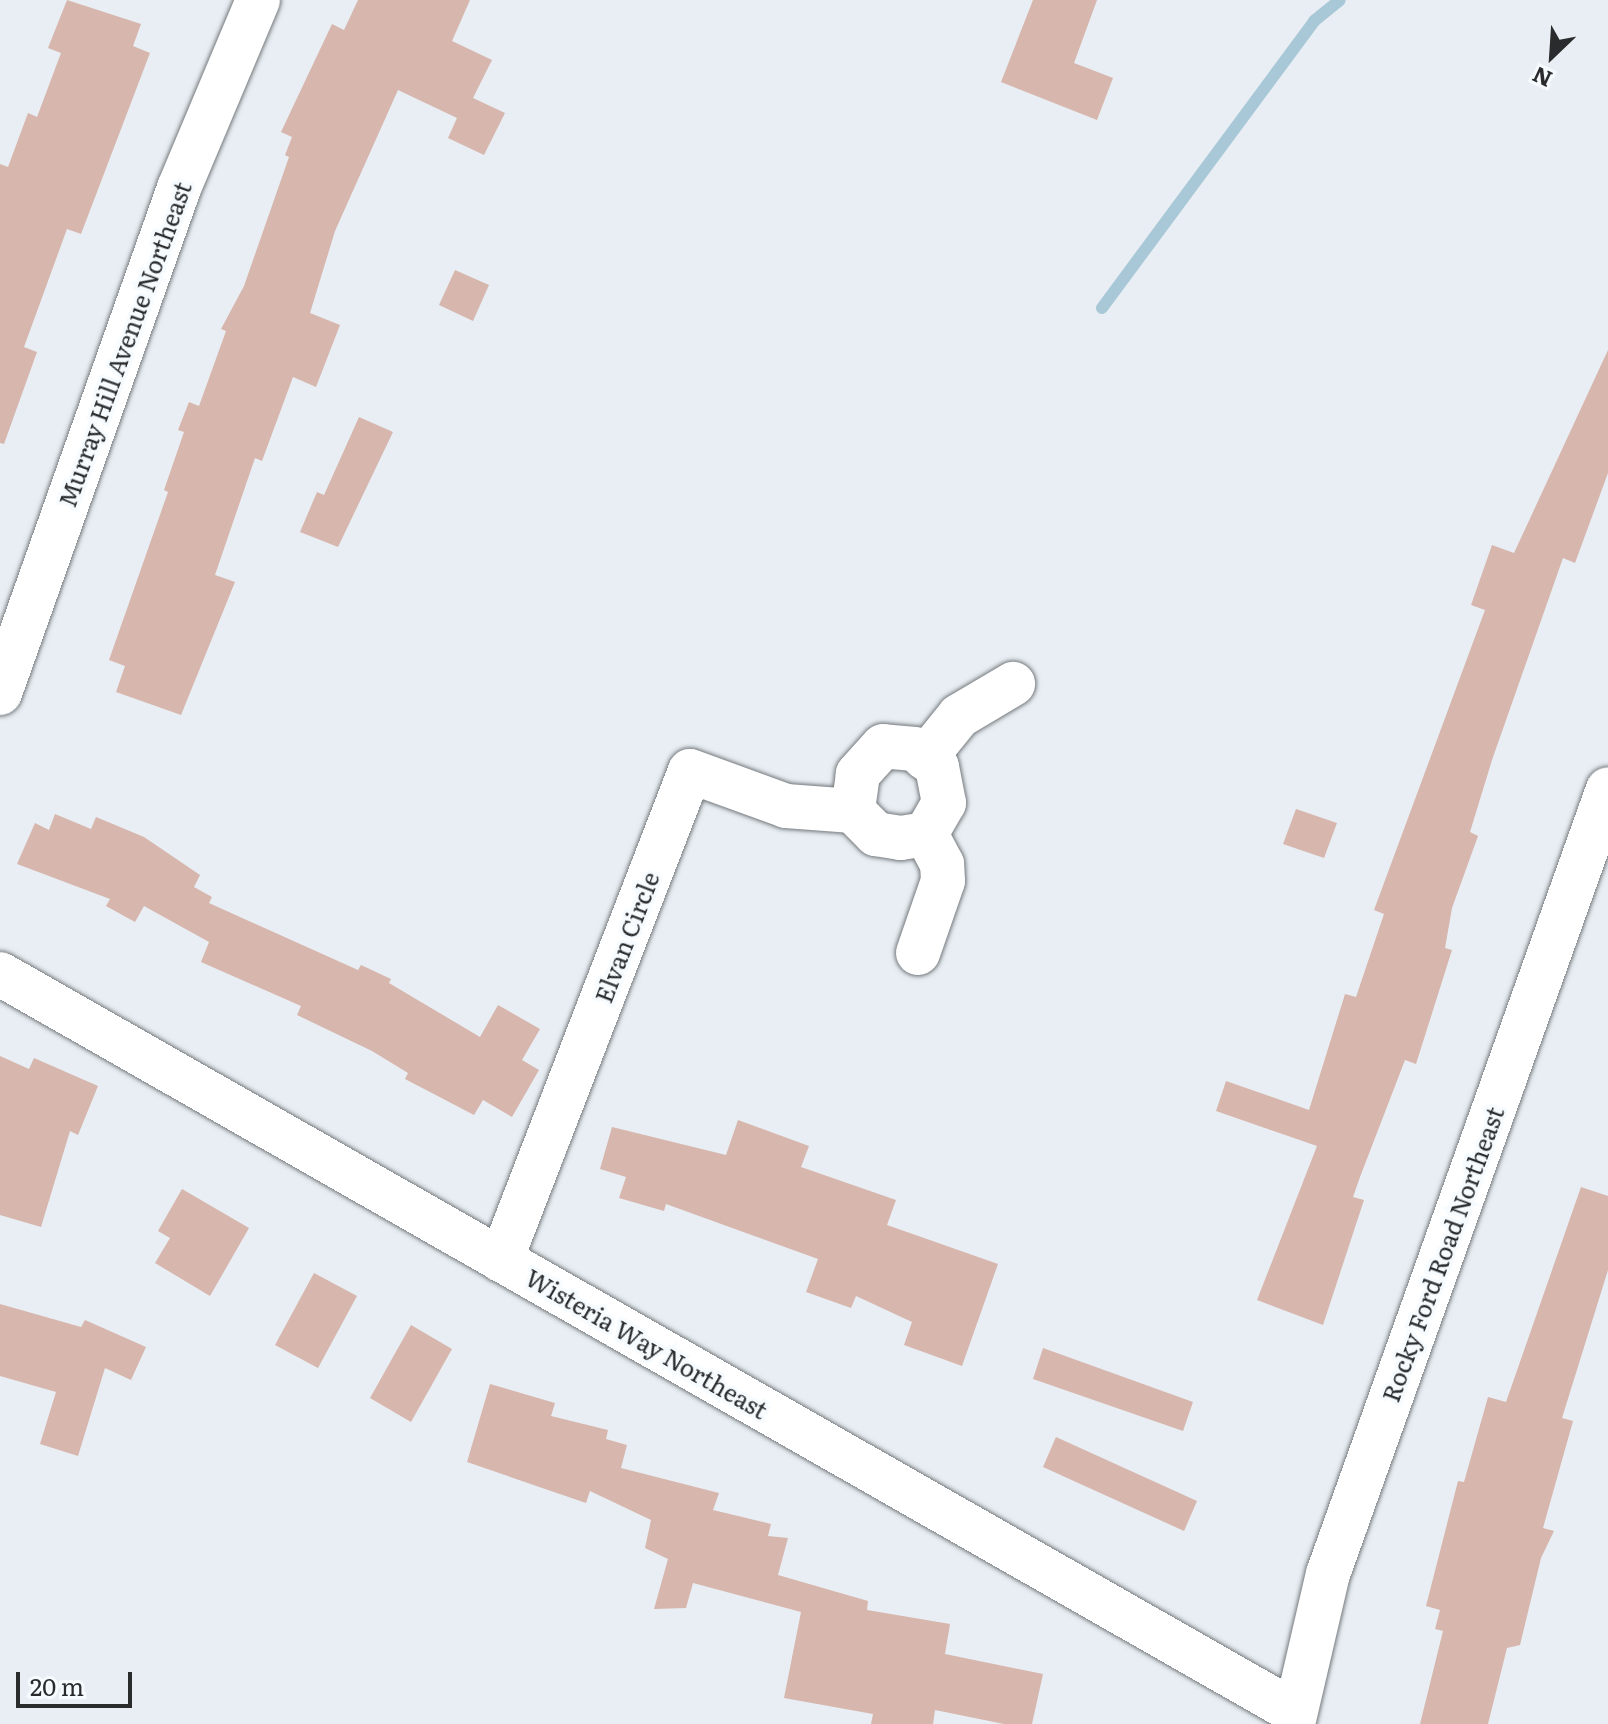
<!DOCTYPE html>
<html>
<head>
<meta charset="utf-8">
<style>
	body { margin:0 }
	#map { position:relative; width:1608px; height:1724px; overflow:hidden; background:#e8eef3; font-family:Literata,serif }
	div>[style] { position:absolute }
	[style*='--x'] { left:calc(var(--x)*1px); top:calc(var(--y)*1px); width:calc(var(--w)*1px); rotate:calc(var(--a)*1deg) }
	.stream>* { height:12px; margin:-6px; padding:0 6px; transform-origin:6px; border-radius:6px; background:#a8c8d7 }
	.building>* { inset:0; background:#d7b6ad }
	.roads { filter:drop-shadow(0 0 2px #74797d) drop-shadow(0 0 2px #74797d) }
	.minor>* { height:44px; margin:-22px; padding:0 22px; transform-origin:22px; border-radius:22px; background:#fff }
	span { translate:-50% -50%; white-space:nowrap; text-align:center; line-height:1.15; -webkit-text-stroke:7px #f6fbff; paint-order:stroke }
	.street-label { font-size:24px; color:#292b2d }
	.north { position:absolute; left:1512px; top:16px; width:80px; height:80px; -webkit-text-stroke:6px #f6fbff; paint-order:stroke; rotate:205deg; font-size:22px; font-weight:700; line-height:32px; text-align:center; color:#292b2d }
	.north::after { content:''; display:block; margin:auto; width:28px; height:36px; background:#292b2d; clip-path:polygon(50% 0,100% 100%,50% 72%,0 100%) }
	.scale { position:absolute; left:16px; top:1672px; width:116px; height:36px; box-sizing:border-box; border:4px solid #292b2d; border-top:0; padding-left:10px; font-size:24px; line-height:28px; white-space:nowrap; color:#292b2d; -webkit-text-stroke:6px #f6fbff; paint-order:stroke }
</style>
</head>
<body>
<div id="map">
	<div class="stream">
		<div style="--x:1102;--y:308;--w:357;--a:-53.5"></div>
		<div style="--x:1314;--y:21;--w:33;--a:-39"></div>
	</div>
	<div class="building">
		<div style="clip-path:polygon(67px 0,141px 24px,133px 46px,150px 53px,81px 234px,67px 229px,24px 347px,37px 352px,4px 444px,0 443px,0 164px,8px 167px,28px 113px,37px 117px,61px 53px,48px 48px)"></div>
		<div style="clip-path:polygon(358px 0,470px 0,452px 41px,492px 60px,473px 98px,505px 113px,484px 155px,448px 138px,457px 118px,398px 90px,335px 231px,310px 313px,340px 325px,316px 387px,293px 377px,262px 461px,255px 458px,215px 575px,235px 582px,181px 715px,116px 692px,125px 666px,109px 660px,168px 492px,164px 490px,184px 432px,178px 430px,189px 402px,199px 406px,226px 331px,221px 329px,244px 286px,289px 157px,285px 155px,292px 137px,281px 132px,332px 24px,344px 30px)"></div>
		<div style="clip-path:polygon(1033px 0,1097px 0,1074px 63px,1113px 78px,1097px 120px,1001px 82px)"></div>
		<div style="clip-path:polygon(455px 270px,489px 285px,473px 321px,439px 305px)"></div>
		<div style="clip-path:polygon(1608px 350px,1608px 473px,1575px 563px,1563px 558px,1492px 760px,1470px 832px,1478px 836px,1452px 908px,1445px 948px,1452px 950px,1416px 1064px,1405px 1060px,1360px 1177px,1353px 1197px,1364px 1200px,1323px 1325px,1257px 1300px,1317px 1146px,1216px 1111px,1226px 1081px,1309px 1110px,1345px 994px,1356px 997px,1384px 914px,1374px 910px,1485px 610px,1471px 605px,1492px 545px,1514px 553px)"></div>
		<div style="clip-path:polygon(359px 417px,393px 432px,338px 547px,300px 532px,317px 492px,324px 495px)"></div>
		<div style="clip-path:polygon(1296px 809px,1337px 823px,1324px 858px,1283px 844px)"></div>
		<div style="clip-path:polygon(55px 814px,91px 829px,96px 817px,144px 837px,200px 875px,194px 887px,212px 897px,209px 903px,358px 970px,361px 965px,391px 979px,389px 983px,480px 1037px,498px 1005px,540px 1029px,522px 1060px,539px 1070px,512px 1117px,483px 1100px,474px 1115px,405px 1079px,408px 1073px,372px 1051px,297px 1015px,301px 1006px,201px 962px,209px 942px,144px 906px,135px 922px,106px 906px,110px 899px,17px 864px,35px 823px,49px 830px)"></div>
		<div style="clip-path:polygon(0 1056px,29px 1069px,34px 1058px,98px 1086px,78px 1135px,70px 1131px,41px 1227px,0 1215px)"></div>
		<div style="clip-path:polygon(738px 1120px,809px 1146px,801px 1167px,896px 1200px,887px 1225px,998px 1264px,962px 1366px,904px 1345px,912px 1322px,856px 1296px,851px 1308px,806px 1292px,818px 1259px,666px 1204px,664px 1211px,619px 1198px,626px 1177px,600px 1169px,612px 1127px,726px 1155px)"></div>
		<div style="clip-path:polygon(1581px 1187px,1608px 1196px,1608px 1270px,1562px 1418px,1573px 1421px,1543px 1528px,1554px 1531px,1541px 1558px,1520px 1645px,1507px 1648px,1488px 1724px,1420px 1724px,1443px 1631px,1435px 1629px,1440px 1610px,1426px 1606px,1458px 1481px,1464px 1482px,1488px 1397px,1506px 1402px)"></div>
		<div style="clip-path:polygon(182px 1189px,249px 1228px,210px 1296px,155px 1263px,170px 1238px,158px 1231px)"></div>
		<div style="clip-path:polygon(314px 1273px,357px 1296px,318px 1368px,275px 1345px)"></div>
		<div style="clip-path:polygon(0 1304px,81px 1327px,85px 1320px,146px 1347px,131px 1380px,105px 1368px,78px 1456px,40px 1444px,56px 1392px,0 1376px)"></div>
		<div style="clip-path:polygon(411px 1325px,452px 1349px,411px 1422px,370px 1398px)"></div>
		<div style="clip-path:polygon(1043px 1348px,1193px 1402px,1183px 1431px,1033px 1379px)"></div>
		<div style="clip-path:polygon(490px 1384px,555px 1403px,551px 1416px,608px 1430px,606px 1439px,627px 1445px,621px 1468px,719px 1493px,713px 1510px,771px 1524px,768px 1536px,788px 1538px,778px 1575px,868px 1601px,867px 1610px,950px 1624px,945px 1654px,1043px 1674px,1032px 1724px,1004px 1724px,935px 1710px,933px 1724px,871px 1724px,873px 1714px,784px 1698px,801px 1612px,693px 1583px,686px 1608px,654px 1609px,668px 1559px,645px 1548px,651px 1520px,590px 1491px,586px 1503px,467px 1462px)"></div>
		<div style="clip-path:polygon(1056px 1437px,1197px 1501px,1184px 1531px,1043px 1467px)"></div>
	</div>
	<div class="roads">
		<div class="minor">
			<div style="--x:0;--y:693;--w:536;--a:-70.48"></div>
			<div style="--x:179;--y:188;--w:204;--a:-67.2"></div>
			<div style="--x:925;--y:758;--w:54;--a:-51"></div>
			<div style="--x:959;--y:716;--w:63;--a:-30.7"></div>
			<div style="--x:918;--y:953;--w:76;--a:-70.9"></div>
			<div style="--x:943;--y:881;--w:17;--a:-93"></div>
			<div style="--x:942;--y:864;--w:34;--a:-118"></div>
			<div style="--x:0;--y:974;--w:1488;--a:29.68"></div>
			<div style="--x:501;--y:1260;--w:524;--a:-68.87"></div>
			<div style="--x:690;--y:771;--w:102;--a:20"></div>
			<div style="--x:786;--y:806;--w:67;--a:4.3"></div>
			<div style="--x:853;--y:811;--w:33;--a:45"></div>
			<div style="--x:876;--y:834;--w:25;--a:9"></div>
			<div style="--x:901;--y:838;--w:25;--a:-9"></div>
			<div style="--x:926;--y:834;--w:36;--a:-60"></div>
			<div style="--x:944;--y:803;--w:37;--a:-101"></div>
			<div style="--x:937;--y:767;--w:28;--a:-141"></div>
			<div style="--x:915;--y:749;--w:32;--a:-175"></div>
			<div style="--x:883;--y:746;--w:38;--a:132"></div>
			<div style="--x:858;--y:774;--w:37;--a:98"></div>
			<div style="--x:1293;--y:1724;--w:154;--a:-76.9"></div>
			<div style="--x:1328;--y:1574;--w:833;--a:-70.37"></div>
		</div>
	</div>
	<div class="street-label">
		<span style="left:124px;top:344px;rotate:-70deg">Murray Hill Avenue Northeast</span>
		<span style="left:626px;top:937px;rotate:-69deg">Elvan Circle</span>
		<span style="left:1442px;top:1254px;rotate:-70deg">Rocky Ford Road Northeast</span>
		<span style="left:647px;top:1343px;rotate:30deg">Wisteria Way Northeast</span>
	</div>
	<div class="north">N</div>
	<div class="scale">20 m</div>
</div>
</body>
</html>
